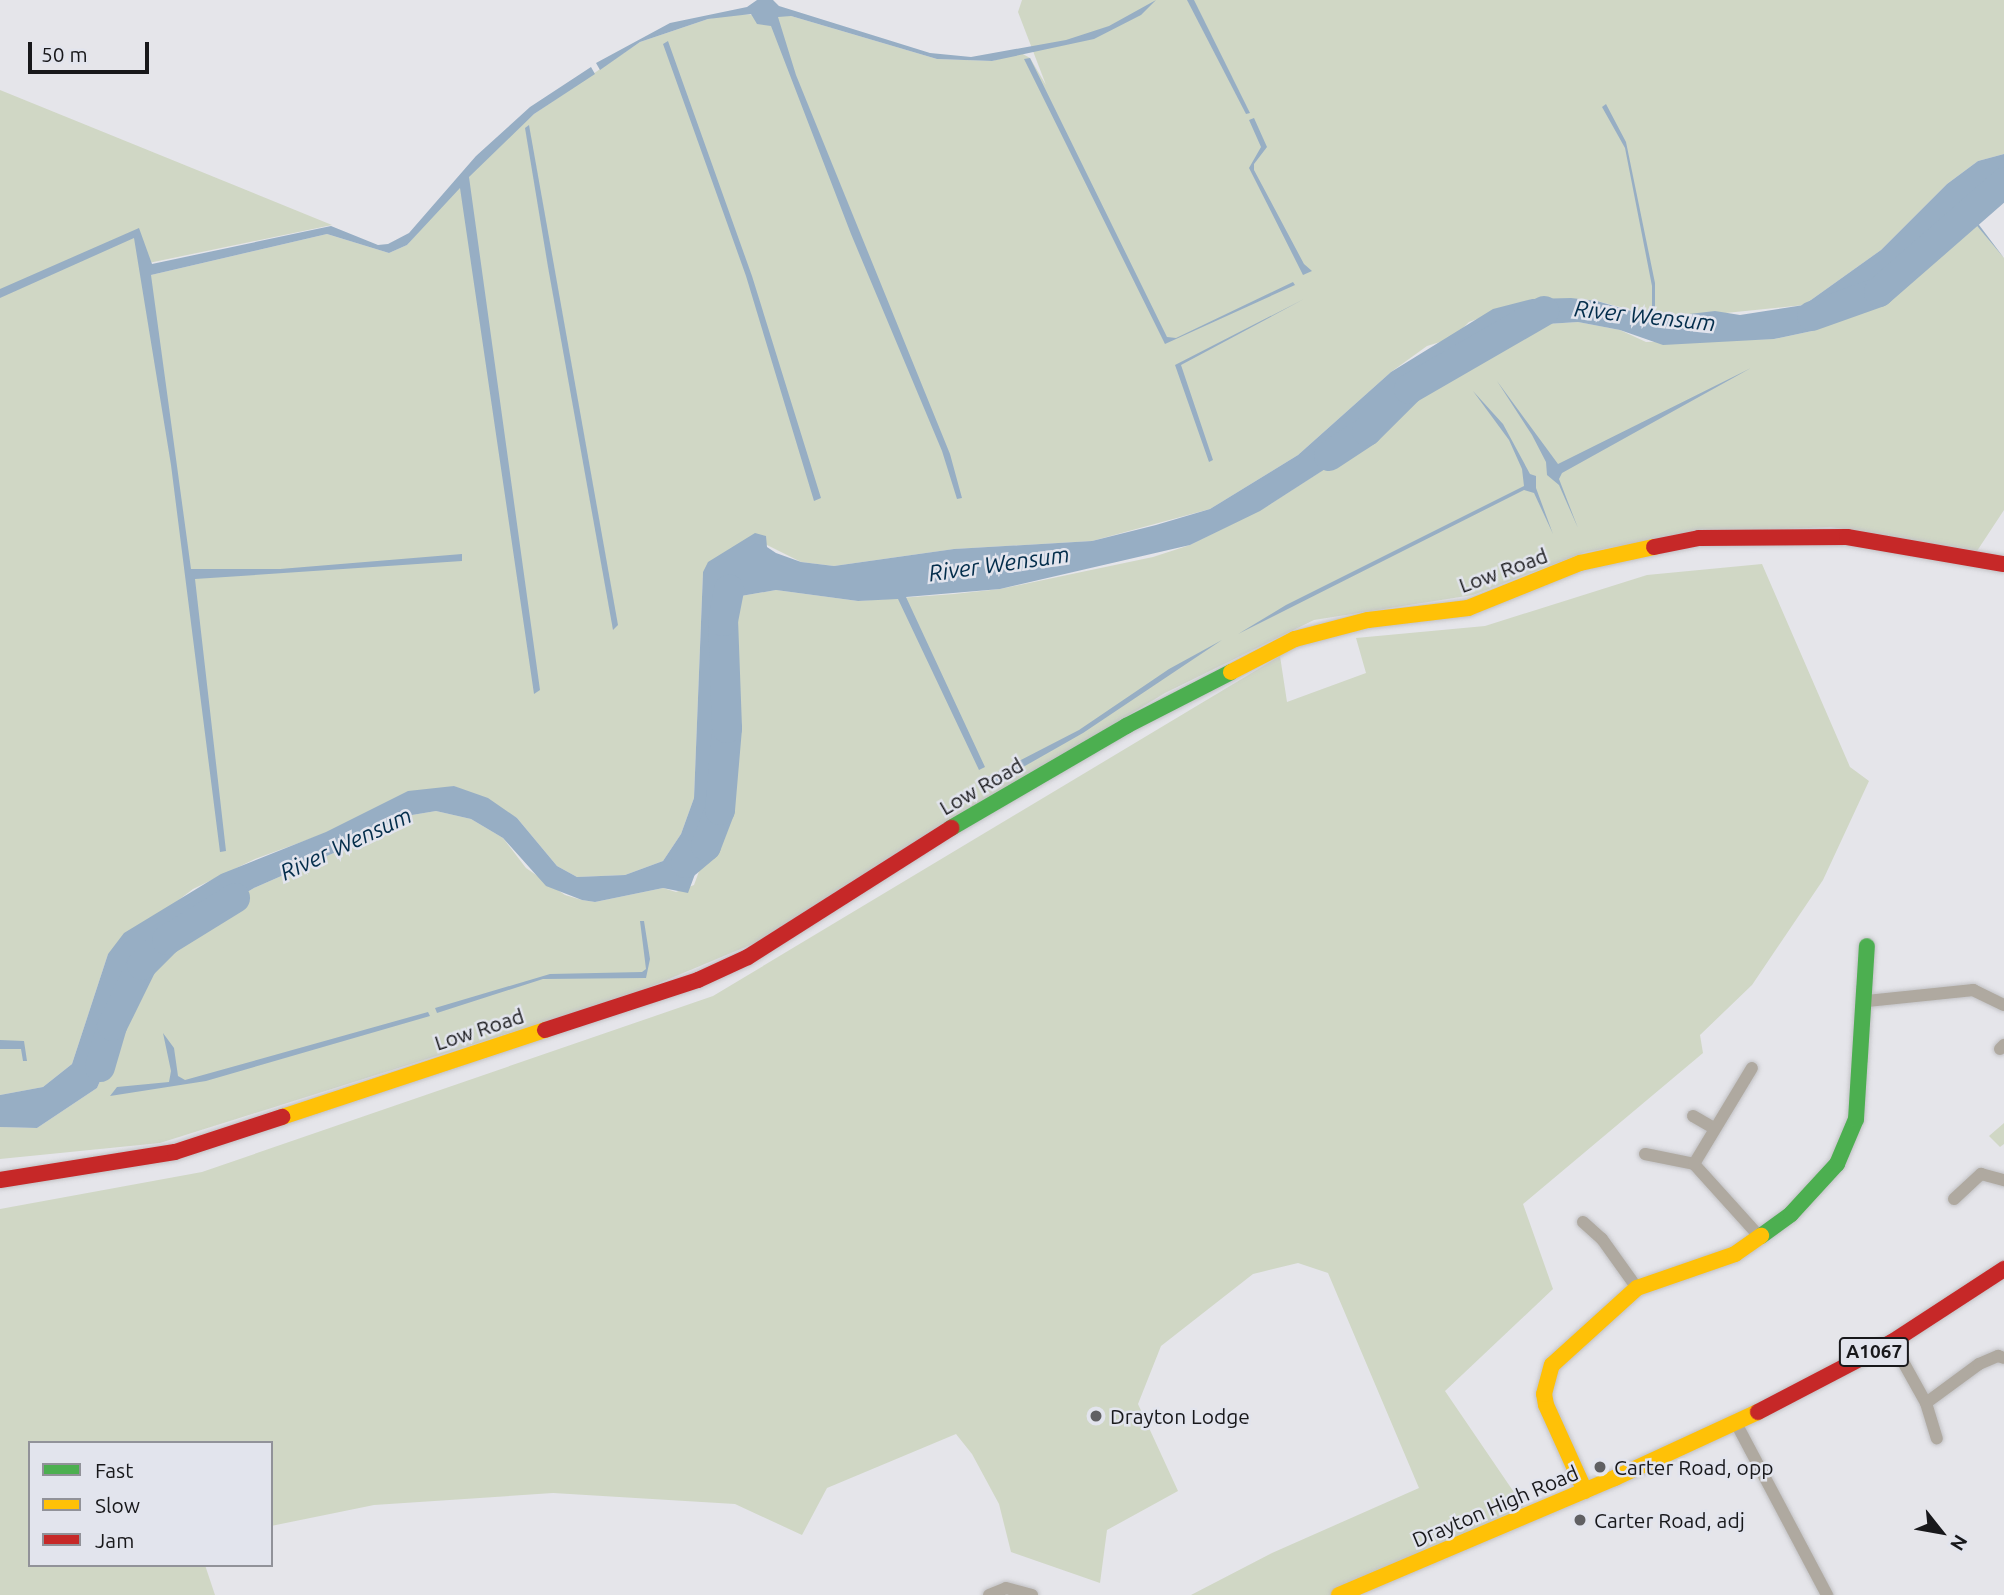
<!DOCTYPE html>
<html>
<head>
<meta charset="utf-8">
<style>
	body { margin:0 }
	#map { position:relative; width:2004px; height:1595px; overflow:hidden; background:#e5e5ea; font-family:Ubuntu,sans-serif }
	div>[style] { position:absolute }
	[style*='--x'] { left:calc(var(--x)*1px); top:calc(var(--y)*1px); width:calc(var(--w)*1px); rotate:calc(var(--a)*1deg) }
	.green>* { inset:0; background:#d0d7c5 }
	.water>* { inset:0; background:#97aec4 }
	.river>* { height:30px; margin:-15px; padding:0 15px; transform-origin:15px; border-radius:15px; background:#97aec4 }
	.roads { filter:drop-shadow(0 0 2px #c1c1c4) drop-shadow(0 0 2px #c1c1c4) }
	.street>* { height:12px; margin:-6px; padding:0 6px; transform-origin:6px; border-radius:6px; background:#afa9a0 }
	.fast>* { height:16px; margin:-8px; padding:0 8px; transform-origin:8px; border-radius:8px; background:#4caf50 }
	.slow>* { height:16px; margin:-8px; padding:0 8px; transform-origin:8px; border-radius:8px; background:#ffc107 }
	.jam>* { height:16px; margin:-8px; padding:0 8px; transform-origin:8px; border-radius:8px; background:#c62828 }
	.dots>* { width:19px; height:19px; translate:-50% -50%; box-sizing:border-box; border:4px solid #e2e4ed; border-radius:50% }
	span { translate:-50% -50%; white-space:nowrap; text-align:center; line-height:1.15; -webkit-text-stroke:5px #e2e4ed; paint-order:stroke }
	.shield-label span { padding:2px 5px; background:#e2e4ed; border:2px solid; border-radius:5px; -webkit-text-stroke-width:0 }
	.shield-label { font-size:19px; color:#18181b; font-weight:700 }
	.street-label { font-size:21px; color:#18181b }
	.poi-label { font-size:21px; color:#18181b }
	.left { translate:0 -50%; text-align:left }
	.water-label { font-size:23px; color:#032d4b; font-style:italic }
	.legend { position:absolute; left:28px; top:1441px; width:245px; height:126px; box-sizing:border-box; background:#e2e4ed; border:2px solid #919299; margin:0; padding:9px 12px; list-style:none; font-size:21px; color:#18181b }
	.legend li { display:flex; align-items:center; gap:14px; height:35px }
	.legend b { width:35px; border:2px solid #919299 }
	.north { position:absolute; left:1906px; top:1497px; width:70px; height:70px; -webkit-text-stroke:5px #e2e4ed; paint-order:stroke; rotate:121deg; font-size:19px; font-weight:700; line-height:28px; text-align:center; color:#18181b }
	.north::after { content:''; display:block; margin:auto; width:24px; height:32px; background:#18181b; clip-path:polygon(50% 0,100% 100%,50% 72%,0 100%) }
	.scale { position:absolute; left:28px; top:42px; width:121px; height:32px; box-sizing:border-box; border:4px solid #18181b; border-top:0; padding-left:9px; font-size:21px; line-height:24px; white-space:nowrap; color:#18181b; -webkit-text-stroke:5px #e2e4ed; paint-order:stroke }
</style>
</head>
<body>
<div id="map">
	<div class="green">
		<div style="clip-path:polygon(1022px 0,2004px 0,2004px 154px,1978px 161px,1947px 184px,1881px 250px,1804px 305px,1666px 319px,1597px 301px,1532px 299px,1469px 322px,1453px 338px,1427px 346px,1391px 372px,1298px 455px,1210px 509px,1092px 541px,954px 549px,834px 566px,801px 562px,765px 544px,703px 572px,694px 798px,681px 834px,663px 861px,625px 875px,577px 877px,557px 866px,517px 818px,454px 786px,255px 859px,193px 889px,108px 954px,72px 1064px,43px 1087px,0 1095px,0 90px,332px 225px,139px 265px,151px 275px,327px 234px,389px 253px,407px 245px,474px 169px,534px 114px,640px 42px,708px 19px,734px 14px,791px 16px,937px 59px,992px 61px,1021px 53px,1030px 58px,1046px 85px,1018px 12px)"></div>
		<div style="clip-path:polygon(1964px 208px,2004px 258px,2004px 510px,1977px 551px,1831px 527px,1693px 533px,1586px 552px,1473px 595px,1314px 620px,1165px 693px,755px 943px,633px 994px,160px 1143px,0 1159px,0 1127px,37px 1128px,97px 1088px,111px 1056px,116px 994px,132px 960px,254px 888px,361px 841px,400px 817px,436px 811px,471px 819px,503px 838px,526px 868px,565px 895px,582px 900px,595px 902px,663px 888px,676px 892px,694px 885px,714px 831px,721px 641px,727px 613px,741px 596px,776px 590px,858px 601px,954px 594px,1000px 589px,1153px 557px,1190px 545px,1269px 505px,1320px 472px,1413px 385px,1458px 365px,1517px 326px,1578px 322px,1620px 330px,1646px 342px,1774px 339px,1812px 331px,1882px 287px,1913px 251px)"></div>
		<div style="clip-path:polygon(1762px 564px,1850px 767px,1869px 781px,1823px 880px,1752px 985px,1700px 1035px,1703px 1053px,1523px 1204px,1553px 1289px,1445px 1391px,1524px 1507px,1331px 1595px,1191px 1595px,1272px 1553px,1419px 1488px,1328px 1273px,1298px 1263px,1253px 1274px,1161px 1346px,1138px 1404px,1178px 1491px,1107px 1530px,1100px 1583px,1011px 1552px,999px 1504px,972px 1454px,956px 1434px,827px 1488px,802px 1535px,735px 1504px,553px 1493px,374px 1505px,271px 1526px,271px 1443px,30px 1443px,30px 1565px,205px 1565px,215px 1595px,0 1595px,0 1209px,202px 1172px,713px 996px,1280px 656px,1287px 702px,1366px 673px,1356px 638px,1485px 626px,1647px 575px)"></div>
		<div style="clip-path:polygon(2004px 1123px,2004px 1144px,2000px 1147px,1989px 1136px)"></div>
	</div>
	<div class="water">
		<div style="clip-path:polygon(757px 0,773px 0,779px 6px,930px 53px,971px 57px,1066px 40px,1109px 26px,1156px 0,1141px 15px,1094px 39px,992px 61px,937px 59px,791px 16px,778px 17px,796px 75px,950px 454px,962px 498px,957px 499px,942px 451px,851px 234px,771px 26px,757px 24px,751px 14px,708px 19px,640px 42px,600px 70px,596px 63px,670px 23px,747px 7px)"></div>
		<div style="clip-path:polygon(1187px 0,1194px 0,1250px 113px,1246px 114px)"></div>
		<div style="clip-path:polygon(668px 41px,752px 276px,821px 498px,814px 501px,746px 276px,663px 44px)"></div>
		<div style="clip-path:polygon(1030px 58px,1167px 337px,1176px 338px,1293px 282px,1295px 285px,1165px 344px,1024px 59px)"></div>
		<div style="clip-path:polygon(591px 67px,595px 74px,534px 114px,469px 177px,540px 690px,534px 694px,460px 188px,407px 245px,389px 253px,327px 234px,151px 275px,191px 569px,280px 569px,462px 554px,462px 561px,195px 579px,226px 851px,220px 852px,171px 465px,134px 238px,0 298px,0 289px,139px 228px,152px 264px,331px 226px,378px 245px,388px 244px,409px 233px,476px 156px,530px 107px)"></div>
		<div style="clip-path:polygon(1606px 104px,1626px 142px,1655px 283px,1655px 318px,1715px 311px,1740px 315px,1804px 305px,1881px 250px,1947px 184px,1978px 161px,2004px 154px,2004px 179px,1972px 196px,1967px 209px,2004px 258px,1963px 209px,1913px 251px,1882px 287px,1812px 331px,1774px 339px,1663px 345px,1620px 330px,1578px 322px,1517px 326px,1458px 365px,1413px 385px,1336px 462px,1260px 511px,1190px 545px,1000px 589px,906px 597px,985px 767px,979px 770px,898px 599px,858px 601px,776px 590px,741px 596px,727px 613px,721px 641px,723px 799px,688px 893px,663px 888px,595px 902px,582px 900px,546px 886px,503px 838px,471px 819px,436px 811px,400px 817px,361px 841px,254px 888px,132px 960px,116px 994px,111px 1056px,97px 1088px,37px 1128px,0 1127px,0 1095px,43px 1087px,72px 1064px,108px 954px,124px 933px,221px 874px,326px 832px,408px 791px,454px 786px,488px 798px,517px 818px,557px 866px,577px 877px,625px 875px,663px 861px,681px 834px,694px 798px,703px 572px,708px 562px,755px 533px,766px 536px,767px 547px,776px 553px,801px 562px,834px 566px,954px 549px,1092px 541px,1156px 525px,1210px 509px,1298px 455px,1391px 372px,1493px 309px,1532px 299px,1571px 298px,1597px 301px,1652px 317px,1652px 286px,1625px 148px,1602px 107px)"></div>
		<div style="clip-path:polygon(1254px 118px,1267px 147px,1254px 164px,1254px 170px,1304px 264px,1312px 271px,1303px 275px,1249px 168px,1261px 147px,1249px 120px)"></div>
		<div style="clip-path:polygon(529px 125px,618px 625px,613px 630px,548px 267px,525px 128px)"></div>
		<div style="clip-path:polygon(1304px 299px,1181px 365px,1213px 460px,1209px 462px,1175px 365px)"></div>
		<div style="clip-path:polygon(1751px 368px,1562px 473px,1559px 479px,1578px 528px,1559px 485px,1547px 475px,1546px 462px,1532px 435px,1497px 381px,1558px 464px)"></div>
		<div style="clip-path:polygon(1473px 391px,1503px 424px,1530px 474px,1536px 476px,1536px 488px,1553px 534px,1534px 493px,1524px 490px,1238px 634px,1286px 605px,1524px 486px,1522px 469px,1509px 440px)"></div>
		<div style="clip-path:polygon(1222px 640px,1083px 733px,988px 787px,984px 779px,1079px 730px,1169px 669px)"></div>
		<div style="clip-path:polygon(640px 921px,644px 921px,650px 959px,646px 978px,543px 979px,437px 1013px,435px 1008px,550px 974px,642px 972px,646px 969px)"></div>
		<div style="clip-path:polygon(428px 1012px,430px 1016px,206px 1081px,110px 1096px,117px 1087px,169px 1082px,171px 1071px,163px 1033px,174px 1048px,178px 1076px,185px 1080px)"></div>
		<div style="clip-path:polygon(0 1040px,24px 1041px,27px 1061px,23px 1061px,21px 1049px,0 1049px)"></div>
	</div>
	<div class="river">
		<div style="--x:1812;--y:316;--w:71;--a:-19.7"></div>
		<div style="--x:1879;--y:292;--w:166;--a:-41.1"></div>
		<div style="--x:1329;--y:456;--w:45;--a:-33.3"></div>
		<div style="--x:1367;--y:431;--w:59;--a:-45"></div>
		<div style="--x:1409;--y:389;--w:156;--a:-30"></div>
		<div style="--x:686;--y:863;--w:26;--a:-40"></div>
		<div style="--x:706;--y:846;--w:39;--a:-69"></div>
		<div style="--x:720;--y:810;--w:82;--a:-85.1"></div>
		<div style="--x:727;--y:728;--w:107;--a:-92.1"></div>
		<div style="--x:723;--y:621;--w:32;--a:-79"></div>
		<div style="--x:100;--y:1067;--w:43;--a:-73.7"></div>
		<div style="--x:112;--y:1026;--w:68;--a:-63.8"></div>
		<div style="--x:142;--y:965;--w:35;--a:-45"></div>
		<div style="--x:167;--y:940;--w:80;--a:-31.7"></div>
	</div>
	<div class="roads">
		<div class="street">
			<div style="--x:1867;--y:1001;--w:107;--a:-5.9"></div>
			<div style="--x:1973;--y:990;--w:34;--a:26"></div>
			<div style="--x:2000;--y:1049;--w:6;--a:-45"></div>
			<div style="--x:1693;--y:1116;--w:24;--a:30"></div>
			<div style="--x:1645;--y:1154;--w:50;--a:11.5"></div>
			<div style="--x:1694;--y:1164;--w:98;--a:47.9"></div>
			<div style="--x:1694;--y:1164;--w:112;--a:-58.9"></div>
			<div style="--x:1954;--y:1199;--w:37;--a:-43"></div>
			<div style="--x:1981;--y:1174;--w:24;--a:15"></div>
			<div style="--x:1583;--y:1222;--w:25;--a:42"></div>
			<div style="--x:1602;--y:1239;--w:60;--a:54.5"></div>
			<div style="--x:1892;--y:1342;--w:70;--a:60.9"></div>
			<div style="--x:1926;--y:1403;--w:37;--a:73"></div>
			<div style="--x:1926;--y:1403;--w:66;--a:-36.3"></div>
			<div style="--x:1979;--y:1364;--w:21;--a:-23"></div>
			<div style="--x:1998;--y:1356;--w:6;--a:18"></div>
			<div style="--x:1736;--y:1423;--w:195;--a:62.1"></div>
			<div style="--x:989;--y:1595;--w:18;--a:-22"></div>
			<div style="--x:1006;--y:1588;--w:27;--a:15"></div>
		</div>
		<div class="fast">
			<div style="--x:951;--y:828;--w:203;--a:-30.2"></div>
			<div style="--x:1126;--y:726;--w:118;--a:-27.2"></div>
			<div style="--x:1761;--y:1236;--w:37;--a:-36"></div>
			<div style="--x:1791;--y:1214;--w:68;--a:-47.4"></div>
			<div style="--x:1837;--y:1164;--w:49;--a:-67.1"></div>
			<div style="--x:1856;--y:1119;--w:173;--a:-86.4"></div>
		</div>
		<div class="slow">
			<div style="--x:1231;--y:672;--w:72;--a:-27.3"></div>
			<div style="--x:1295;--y:639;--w:75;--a:-14.6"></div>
			<div style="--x:1368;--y:620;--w:101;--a:-6.8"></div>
			<div style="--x:1468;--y:608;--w:121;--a:-21.9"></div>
			<div style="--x:1580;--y:563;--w:76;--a:-12.2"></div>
			<div style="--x:282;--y:1117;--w:277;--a:-18.3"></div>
			<div style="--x:1585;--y:1491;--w:94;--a:-114.4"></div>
			<div style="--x:1546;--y:1405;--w:11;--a:-100"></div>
			<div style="--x:1544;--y:1394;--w:30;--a:-75"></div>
			<div style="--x:1552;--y:1365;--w:115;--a:-42.2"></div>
			<div style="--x:1637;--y:1288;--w:104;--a:-19.1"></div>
			<div style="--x:1735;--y:1254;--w:32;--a:-35"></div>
			<div style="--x:1339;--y:1595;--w:300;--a:-23"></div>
			<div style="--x:1615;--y:1478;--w:157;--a:-24.8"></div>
		</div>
		<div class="jam">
			<div style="--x:1654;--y:547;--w:46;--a:-11.3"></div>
			<div style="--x:1699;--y:538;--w:148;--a:-0.4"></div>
			<div style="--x:1847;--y:537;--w:159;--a:9.8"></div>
			<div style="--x:545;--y:1030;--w:161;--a:-18.1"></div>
			<div style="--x:698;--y:980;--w:55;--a:-24.7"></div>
			<div style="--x:748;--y:957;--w:241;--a:-32.4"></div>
			<div style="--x:0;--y:1180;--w:177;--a:-9.1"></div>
			<div style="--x:175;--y:1152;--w:113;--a:-18.1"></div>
			<div style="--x:1758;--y:1412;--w:151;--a:-27.6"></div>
			<div style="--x:1892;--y:1342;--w:134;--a:-33.1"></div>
		</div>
	</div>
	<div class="dots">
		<div style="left:1096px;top:1416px;background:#606063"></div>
		<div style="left:1600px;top:1467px;background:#606063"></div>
		<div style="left:1580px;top:1520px;background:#606063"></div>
	</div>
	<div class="shield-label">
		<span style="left:1874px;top:1352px">A1067</span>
	</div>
	<div class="street-label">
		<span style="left:1503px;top:570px;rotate:-20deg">Low Road</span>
		<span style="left:981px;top:786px;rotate:-30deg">Low Road</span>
		<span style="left:479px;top:1029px;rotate:-18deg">Low Road</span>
		<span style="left:1495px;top:1506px;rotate:-23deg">Drayton High Road</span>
	</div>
	<div class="poi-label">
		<span class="left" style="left:1110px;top:1416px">Drayton Lodge</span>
		<span class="left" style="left:1614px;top:1467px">Carter Road, opp</span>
		<span class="left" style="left:1594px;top:1520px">Carter Road, adj</span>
	</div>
	<div class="water-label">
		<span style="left:1645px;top:316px;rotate:6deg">River Wensum</span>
		<span style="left:999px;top:564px;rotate:-8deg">River Wensum</span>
		<span style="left:346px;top:844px;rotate:-25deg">River Wensum</span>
	</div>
	<ul class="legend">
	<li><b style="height:9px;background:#4caf50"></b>Fast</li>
	<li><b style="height:9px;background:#ffc107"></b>Slow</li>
	<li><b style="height:9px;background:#c62828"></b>Jam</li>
	</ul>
	<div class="north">N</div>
	<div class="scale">50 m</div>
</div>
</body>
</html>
